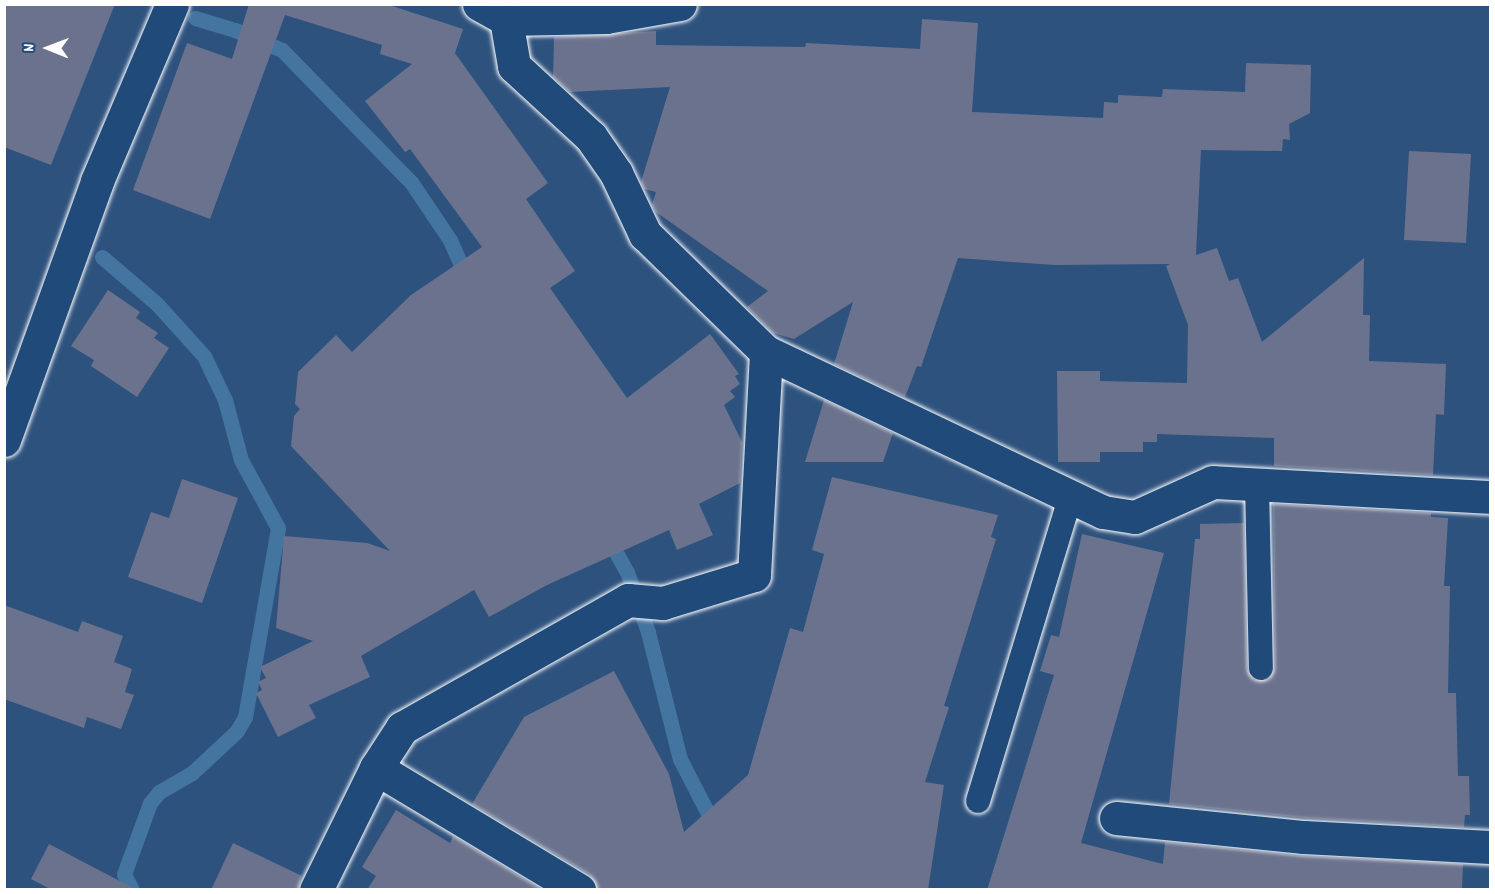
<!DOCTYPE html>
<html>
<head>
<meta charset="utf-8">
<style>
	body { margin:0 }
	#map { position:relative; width:1495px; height:894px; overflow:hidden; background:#2e527e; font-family:Dekko,sans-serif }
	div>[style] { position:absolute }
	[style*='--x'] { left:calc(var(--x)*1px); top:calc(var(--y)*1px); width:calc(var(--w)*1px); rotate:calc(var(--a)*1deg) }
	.stream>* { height:15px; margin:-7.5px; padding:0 7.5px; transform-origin:7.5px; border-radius:7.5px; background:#4375a0 }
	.building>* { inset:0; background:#6b728d }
	.roads { filter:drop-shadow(0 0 2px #fff) drop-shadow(0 0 2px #fff) }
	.service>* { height:24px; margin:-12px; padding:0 12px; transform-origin:12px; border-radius:12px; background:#1f4a7a }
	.minor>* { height:33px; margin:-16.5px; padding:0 16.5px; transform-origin:16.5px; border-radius:16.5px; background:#1f4a7a }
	span { translate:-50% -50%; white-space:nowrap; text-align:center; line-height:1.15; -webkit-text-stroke:6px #1f4a7a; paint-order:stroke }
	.frame { position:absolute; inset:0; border:6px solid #fff; pointer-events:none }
	.north { position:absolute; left:18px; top:18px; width:60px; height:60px; -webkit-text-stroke:4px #1f4a7a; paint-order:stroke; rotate:271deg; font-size:16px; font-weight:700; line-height:24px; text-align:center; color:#fff }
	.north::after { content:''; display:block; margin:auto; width:21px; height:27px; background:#fff; clip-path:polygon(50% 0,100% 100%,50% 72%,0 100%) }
</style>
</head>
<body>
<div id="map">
	<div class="stream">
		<div style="--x:195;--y:18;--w:42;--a:16.7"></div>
		<div style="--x:235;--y:30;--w:51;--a:23.1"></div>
		<div style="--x:282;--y:50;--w:185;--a:45.7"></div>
		<div style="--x:411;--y:182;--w:70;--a:56.1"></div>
		<div style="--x:450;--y:240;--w:43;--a:66.4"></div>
		<div style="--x:102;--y:257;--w:72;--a:40.5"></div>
		<div style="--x:157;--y:304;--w:70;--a:47.9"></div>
		<div style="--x:204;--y:356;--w:49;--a:64.5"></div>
		<div style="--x:225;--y:400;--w:62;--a:75.1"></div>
		<div style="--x:241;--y:460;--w:77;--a:61.4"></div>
		<div style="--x:278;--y:528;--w:192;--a:99.9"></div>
		<div style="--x:245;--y:717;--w:16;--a:120"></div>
		<div style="--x:237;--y:731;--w:62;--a:137"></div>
		<div style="--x:192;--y:773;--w:38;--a:150"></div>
		<div style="--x:159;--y:792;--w:14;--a:129"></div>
		<div style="--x:150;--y:803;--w:76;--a:110.1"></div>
		<div style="--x:124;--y:874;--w:18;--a:63"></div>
		<div style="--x:608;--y:538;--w:39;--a:61"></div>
		<div style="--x:627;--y:572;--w:64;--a:70.7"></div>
		<div style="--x:648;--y:632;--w:131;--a:75.9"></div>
		<div style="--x:680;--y:759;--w:79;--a:62.8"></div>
	</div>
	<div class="building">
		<div style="clip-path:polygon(4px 4px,115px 4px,51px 165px,4px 147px)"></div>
		<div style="clip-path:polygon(249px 4px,386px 4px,463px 29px,455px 53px,548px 183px,526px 199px,575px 271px,550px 288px,627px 398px,710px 334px,739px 374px,735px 376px,740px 384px,730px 391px,735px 397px,724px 405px,742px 442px,740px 483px,699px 504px,713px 535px,677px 550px,669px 530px,547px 585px,489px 617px,474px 590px,361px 656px,370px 677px,309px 705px,316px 718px,278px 737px,256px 693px,262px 690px,258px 682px,266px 678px,260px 667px,313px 641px,276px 628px,284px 536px,367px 543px,390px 551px,291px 446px,294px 416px,300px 409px,295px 404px,298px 372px,336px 335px,352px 352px,411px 295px,482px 247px,410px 149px,405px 152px,365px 101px,412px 64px,380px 54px,382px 45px,285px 15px,210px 219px,133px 190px,187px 43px,232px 59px)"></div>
		<div style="clip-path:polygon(922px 19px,978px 23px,972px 112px,1103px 118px,1104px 102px,1118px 103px,1118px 95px,1162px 97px,1163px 89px,1245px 92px,1246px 63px,1311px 65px,1310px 113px,1289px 124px,1290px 140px,1283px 139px,1282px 151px,1201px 150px,1196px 255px,1217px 248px,1229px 281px,1238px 278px,1262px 342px,1364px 258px,1363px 315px,1370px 315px,1369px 361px,1446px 364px,1444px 415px,1436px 414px,1433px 475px,1274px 466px,1274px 438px,1157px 434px,1157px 442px,1143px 442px,1143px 452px,1100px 452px,1100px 462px,1058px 462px,1057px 371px,1100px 371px,1100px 381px,1187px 383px,1188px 325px,1166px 266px,1170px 264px,1054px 265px,958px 258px,921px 367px,917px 366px,905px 397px,834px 364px,853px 302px,794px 339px,773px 333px,747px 307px,768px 291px,656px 212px,652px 205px,656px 192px,644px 189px,641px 182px,670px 87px,570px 92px,553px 77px,554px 37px,656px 31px,656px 45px,805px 47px,806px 43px,920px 49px)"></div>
		<div style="clip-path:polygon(1409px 151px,1471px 154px,1466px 243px,1404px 240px)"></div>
		<div style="clip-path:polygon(108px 290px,140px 312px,136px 318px,158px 333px,154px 338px,169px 348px,137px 397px,91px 366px,94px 360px,71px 346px)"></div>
		<div style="clip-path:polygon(824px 400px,893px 433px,883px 462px,805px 462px)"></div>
		<div style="clip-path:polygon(832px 477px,998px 515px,991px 537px,996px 539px,944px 706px,949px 707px,925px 782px,944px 785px,928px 890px,598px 890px,589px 874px,472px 804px,524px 717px,614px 671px,669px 774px,684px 832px,748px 775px,790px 628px,803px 632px,824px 554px,812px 550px)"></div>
		<div style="clip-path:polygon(182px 479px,238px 498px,202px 603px,128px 577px,151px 512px,169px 518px)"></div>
		<div style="clip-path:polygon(1273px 504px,1431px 513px,1431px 517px,1448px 518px,1444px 586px,1450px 586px,1448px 693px,1456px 693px,1458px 776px,1469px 776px,1470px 815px,1465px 815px,1464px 827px,1305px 818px,1169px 804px,1195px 539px,1200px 539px,1200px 524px,1244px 523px,1247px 669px,1254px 680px,1268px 680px,1275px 668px)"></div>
		<div style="clip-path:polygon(1082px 534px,1164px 553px,1081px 843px,1163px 864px,1165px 842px,1302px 856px,1463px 864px,1462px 890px,987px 890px,1054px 675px,1040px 671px,1051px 635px,1059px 637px)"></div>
		<div style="clip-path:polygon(4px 605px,78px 632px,82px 621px,123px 636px,114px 662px,132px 669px,125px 692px,134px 695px,121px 729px,87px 717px,84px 728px,4px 699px)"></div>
		<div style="clip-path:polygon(396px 810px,450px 843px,453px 836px,542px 890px,367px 890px,376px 876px,362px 867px)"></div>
		<div style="clip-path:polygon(233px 843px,302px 876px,298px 890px,211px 890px)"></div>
		<div style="clip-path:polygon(49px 844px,137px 890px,52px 890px,31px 879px)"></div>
	</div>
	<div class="roads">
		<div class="service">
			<div style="--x:1257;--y:483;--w:185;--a:88.8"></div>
			<div style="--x:978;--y:801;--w:317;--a:-73.1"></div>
		</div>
		<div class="minor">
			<div style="--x:479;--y:4;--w:31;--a:29"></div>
			<div style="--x:506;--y:19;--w:100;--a:-1.1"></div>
			<div style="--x:606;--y:17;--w:75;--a:-10"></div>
			<div style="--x:506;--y:19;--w:48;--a:80.3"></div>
			<div style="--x:514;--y:66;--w:105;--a:42.7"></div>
			<div style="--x:591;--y:137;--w:44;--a:55.2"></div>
			<div style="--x:616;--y:173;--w:68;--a:64.6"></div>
			<div style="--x:645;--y:234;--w:169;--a:44.3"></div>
			<div style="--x:766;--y:352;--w:373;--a:25.4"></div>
			<div style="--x:1103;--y:512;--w:32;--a:9"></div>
			<div style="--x:1135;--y:517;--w:85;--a:-24.2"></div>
			<div style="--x:1213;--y:482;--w:277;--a:3.1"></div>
			<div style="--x:4;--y:440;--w:275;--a:-70.2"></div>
			<div style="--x:97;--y:181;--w:192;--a:-67"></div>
			<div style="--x:376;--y:768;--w:237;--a:31"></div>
			<div style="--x:1116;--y:818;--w:189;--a:5.8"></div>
			<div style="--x:1304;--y:837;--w:186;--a:3.1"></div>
			<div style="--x:316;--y:890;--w:136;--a:-63.8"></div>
			<div style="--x:376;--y:768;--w:48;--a:-57"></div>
			<div style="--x:402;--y:728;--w:260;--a:-29.5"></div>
			<div style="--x:628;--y:600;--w:35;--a:5"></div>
			<div style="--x:663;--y:603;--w:95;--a:-17.1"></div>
			<div style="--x:754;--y:575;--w:223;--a:-86.9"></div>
		</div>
	</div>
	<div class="frame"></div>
	<div class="north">N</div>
</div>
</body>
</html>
